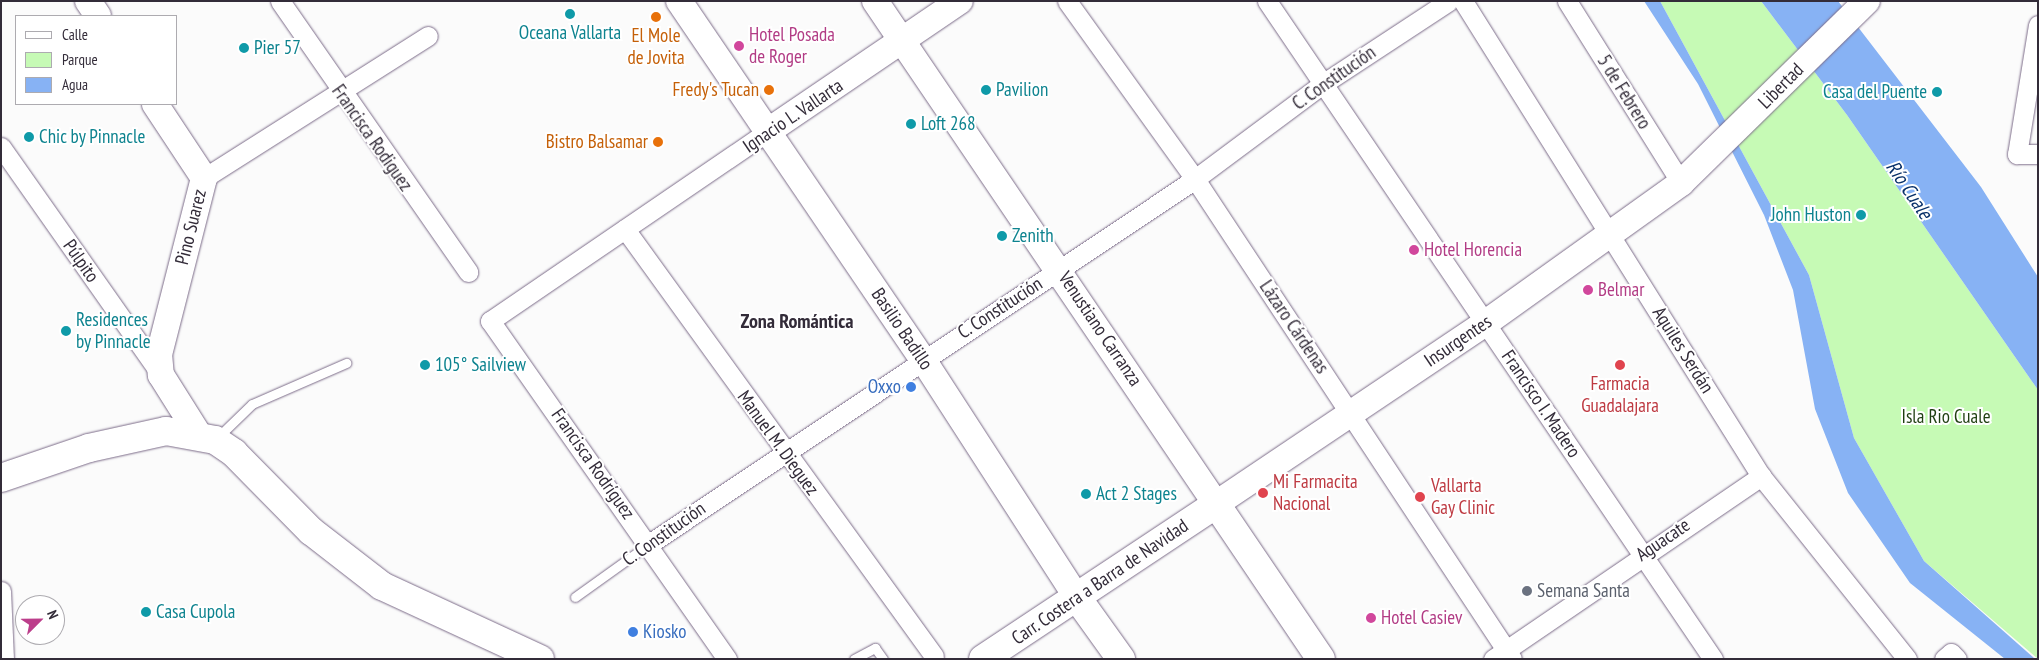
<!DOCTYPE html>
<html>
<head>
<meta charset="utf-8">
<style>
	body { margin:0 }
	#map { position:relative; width:2039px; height:660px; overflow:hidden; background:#fbfbfb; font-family:"PT Sans Narrow",sans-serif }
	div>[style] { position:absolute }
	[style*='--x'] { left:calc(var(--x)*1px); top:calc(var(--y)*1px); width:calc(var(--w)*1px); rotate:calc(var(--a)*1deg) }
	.green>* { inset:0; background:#c6fab5 }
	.water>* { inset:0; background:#87b2f4 }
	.roads { filter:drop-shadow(0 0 1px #7c6c89) drop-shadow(0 0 1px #7c6c89) }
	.lane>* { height:9px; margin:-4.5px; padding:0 4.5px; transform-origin:4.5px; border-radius:4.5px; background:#fff }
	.street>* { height:19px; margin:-9.5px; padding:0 9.5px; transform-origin:9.5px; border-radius:9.5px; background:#fff }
	.secondary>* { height:26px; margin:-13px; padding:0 13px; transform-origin:13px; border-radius:13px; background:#fff }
	.primary>* { height:28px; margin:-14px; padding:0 14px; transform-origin:14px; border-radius:14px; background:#fff }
	.dots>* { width:14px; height:14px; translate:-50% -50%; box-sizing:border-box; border:2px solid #fff; border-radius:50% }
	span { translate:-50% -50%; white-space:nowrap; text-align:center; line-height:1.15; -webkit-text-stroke:4px #fff; paint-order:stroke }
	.culture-label { font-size:19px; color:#0d838f }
	.left { translate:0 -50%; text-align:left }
	.right { translate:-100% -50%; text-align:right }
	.hotel-label { font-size:19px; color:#b23c85 }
	.food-label { font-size:19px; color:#c56008 }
	.street-label { font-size:19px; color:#332c39 }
	.health-label { font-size:19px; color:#be3a42 }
	.shop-label { font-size:19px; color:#366cbe }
	.park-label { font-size:19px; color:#1f3f11 }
	.worship-label { font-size:19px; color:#5b616d }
	.water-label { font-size:20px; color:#083069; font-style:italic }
	.neighbourhood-label { font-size:20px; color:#332c39; font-weight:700 }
	.frame { position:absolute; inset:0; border:2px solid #332c39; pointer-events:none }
	.legend { position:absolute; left:15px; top:15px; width:162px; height:90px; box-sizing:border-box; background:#fff; border:1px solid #adabb0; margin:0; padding:6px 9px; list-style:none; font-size:15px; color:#332c39 }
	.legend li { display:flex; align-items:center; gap:10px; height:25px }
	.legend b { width:25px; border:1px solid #adabb0 }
	.north { position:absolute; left:15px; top:595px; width:50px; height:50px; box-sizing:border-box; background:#fff; border:1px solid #adabb0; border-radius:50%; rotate:67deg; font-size:14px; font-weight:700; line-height:20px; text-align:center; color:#332c39 }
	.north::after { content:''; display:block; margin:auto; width:18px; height:22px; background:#bc3e8b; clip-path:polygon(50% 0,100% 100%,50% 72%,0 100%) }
</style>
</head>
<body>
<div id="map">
	<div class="green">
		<div style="clip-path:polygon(1660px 1px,1761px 1px,1847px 115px,2038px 390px,2038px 659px,1924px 561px,1854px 438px,1809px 275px)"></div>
	</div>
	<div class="water">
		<div style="clip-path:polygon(1644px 1px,1660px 1px,1809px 275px,1854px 438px,1924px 561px,2035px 659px,2005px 659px,1910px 583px,1848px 493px,1815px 409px,1793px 290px,1764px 215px,1698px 84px)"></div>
		<div style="clip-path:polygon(1761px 1px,1838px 1px,1981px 187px,2038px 277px,2038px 390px,1847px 115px)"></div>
	</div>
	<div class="roads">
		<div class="lane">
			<div style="--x:218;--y:437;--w:47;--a:-44.1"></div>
			<div style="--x:252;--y:404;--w:103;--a:-23.6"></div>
			<div style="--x:575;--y:597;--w:91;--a:-35.6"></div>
			<div style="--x:854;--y:659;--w:24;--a:-28"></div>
			<div style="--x:875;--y:648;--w:14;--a:54"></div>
		</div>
		<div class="street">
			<div style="--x:280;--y:1;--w:330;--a:55.2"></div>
			<div style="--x:1067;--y:1;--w:219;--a:54.3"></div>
			<div style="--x:1195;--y:179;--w:575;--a:56.56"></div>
			<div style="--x:1267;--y:1;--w:795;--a:55.87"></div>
			<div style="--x:1463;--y:1;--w:561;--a:57.9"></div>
			<div style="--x:1761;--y:476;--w:234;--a:51.4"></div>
			<div style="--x:1567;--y:1;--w:215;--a:57.9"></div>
			<div style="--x:2038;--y:25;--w:131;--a:99.2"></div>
			<div style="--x:2017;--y:154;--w:21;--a:0"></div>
			<div style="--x:1;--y:147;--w:276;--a:54.9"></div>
			<div style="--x:204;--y:178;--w:265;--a:-32.4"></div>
			<div style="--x:625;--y:229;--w:527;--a:54.11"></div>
			<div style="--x:649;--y:544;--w:657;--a:-33.76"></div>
			<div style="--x:1195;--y:179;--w:161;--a:-36.7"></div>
			<div style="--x:1324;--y:83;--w:149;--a:-33.3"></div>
			<div style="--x:1;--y:591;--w:68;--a:87.5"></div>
			<div style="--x:727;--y:659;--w:413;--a:-125"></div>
			<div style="--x:490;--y:321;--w:335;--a:-34.3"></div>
			<div style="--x:1493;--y:659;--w:325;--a:-34.3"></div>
			<div style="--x:1944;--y:659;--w:9;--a:-41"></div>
			<div style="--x:1951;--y:653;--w:8;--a:45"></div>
		</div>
		<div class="secondary">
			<div style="--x:88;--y:1;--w:18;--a:56"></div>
			<div style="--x:679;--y:1;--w:432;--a:55.8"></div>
			<div style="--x:922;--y:358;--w:287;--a:57.1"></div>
			<div style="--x:875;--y:1;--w:608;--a:55.87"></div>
			<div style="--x:1216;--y:504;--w:326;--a:-33.9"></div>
			<div style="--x:1487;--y:322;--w:239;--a:-35.6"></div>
			<div style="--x:1681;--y:183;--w:260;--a:-44.4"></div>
			<div style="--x:155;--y:104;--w:89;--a:56.5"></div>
			<div style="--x:204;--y:178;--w:182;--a:104.3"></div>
			<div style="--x:159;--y:354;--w:21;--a:85"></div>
			<div style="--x:161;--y:375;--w:73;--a:57.8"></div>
			<div style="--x:767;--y:132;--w:233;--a:-34.2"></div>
		</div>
		<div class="primary">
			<div style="--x:1;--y:478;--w:93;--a:-18.8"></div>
			<div style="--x:89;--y:448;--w:79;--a:-12.4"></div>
			<div style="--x:166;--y:431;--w:50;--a:10.4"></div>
			<div style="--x:215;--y:440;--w:23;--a:34"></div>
			<div style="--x:234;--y:453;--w:110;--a:45.4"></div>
			<div style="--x:311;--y:531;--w:90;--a:37.8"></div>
			<div style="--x:382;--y:586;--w:174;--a:24.8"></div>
			<div style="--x:1078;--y:599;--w:74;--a:54.4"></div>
			<div style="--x:983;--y:659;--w:280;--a:-33.6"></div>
			<div style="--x:1216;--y:504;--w:187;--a:55.9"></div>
		</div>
	</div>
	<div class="dots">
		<div style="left:570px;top:14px;background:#0f9aa8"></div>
		<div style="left:656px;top:17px;background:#e8710a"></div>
		<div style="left:739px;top:46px;background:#d1479c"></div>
		<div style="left:244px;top:48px;background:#0f9aa8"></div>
		<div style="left:769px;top:90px;background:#e8710a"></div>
		<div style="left:986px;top:90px;background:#0f9aa8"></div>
		<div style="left:1937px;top:92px;background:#0f9aa8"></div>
		<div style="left:911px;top:124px;background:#0f9aa8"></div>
		<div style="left:29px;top:137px;background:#0f9aa8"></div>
		<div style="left:658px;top:142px;background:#e8710a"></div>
		<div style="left:1861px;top:215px;background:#0f9aa8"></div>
		<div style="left:1002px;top:236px;background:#0f9aa8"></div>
		<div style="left:1414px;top:250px;background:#d1479c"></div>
		<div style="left:1588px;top:290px;background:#d1479c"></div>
		<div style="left:66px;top:331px;background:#0f9aa8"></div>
		<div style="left:425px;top:365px;background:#0f9aa8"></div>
		<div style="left:1620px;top:365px;background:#e0444e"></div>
		<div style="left:911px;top:387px;background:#3f7fe0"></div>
		<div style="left:1263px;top:493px;background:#e0444e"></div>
		<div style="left:1086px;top:494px;background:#0f9aa8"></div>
		<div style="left:1420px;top:497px;background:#e0444e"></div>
		<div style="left:1527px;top:591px;background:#6b7280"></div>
		<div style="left:146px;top:612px;background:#0f9aa8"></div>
		<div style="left:1371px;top:618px;background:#d1479c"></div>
		<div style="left:633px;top:632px;background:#3f7fe0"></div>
	</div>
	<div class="culture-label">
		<span style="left:570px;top:33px">Oceana Vallarta</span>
		<span class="left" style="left:254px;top:48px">Pier 57</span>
		<span class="left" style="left:996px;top:90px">Pavilion</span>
		<span class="right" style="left:1927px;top:92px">Casa del Puente</span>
		<span class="left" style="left:921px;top:124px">Loft 268</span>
		<span class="left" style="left:39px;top:137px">Chic by Pinnacle</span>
		<span class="right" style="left:1851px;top:215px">John Huston</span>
		<span class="left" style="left:1012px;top:236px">Zenith</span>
		<span class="left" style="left:76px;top:331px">Residences<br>by Pinnacle</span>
		<span class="left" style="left:435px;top:365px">105° Sailview</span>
		<span class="left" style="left:1096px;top:494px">Act 2 Stages</span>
		<span class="left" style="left:156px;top:612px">Casa Cupola</span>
	</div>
	<div class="hotel-label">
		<span class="left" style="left:749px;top:46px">Hotel Posada<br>de Roger</span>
		<span class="left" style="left:1424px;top:250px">Hotel Horencia</span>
		<span class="left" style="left:1598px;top:290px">Belmar</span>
		<span class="left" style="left:1381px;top:618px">Hotel Casiev</span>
	</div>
	<div class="food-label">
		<span style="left:656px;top:47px">El Mole<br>de Jovita</span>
		<span class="right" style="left:759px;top:90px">Fredy's Tucan</span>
		<span class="right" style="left:648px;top:142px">Bistro Balsamar</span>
	</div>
	<div class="street-label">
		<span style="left:1334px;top:78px;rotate:-35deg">C. Constitución</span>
		<span style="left:1781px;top:86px;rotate:-45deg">Libertad</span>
		<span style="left:1624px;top:92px;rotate:58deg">5 de Febrero</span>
		<span style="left:793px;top:116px;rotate:-34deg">Ignacio L. Vallarta</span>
		<span style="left:372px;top:138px;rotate:55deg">Francisca Rodiguez</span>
		<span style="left:191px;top:227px;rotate:-76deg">Pino Suarez</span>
		<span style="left:81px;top:261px;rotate:55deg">Púlpito</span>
		<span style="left:1000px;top:308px;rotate:-33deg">C. Constitución</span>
		<span style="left:1294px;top:327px;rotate:56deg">Lázaro Cárdenas</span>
		<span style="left:902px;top:329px;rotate:56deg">Basilio Badillo</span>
		<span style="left:1100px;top:329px;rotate:56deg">Venustiano Carranza</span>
		<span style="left:1458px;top:341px;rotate:-34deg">Insurgentes</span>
		<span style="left:1683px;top:350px;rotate:58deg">Aquiles Serdán</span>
		<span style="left:1541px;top:404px;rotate:56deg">Francisco I. Madero</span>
		<span style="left:778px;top:443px;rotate:54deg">Manuel M. Dieguez</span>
		<span style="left:593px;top:464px;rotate:55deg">Francisca Rodríguez</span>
		<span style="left:664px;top:534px;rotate:-35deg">C. Constitución</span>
		<span style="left:1663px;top:540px;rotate:-34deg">Aguacate</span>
		<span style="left:1100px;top:582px;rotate:-34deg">Carr. Costera a Barra de Navidad</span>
	</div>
	<div class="health-label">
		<span style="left:1620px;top:395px">Farmacia<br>Guadalajara</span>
		<span class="left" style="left:1273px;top:493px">Mi Farmacita<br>Nacional</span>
		<span class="left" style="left:1431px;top:497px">Vallarta<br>Gay Clinic</span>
	</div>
	<div class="shop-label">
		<span class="right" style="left:901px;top:387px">Oxxo</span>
		<span class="left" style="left:643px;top:632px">Kiosko</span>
	</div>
	<div class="park-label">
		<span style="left:1946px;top:417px">Isla Rio Cuale</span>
	</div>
	<div class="worship-label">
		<span class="left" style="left:1537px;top:591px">Semana Santa</span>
	</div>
	<div class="water-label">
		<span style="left:1909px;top:190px;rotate:56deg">Río Cuale</span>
	</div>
	<div class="neighbourhood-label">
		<span style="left:797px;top:321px">Zona Romántica</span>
	</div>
	<div class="frame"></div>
	<ul class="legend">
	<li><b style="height:6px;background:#fff"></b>Calle</li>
	<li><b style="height:14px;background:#c6fab5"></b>Parque</li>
	<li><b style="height:14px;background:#87b2f4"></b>Agua</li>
	</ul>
	<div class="north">N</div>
</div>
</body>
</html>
